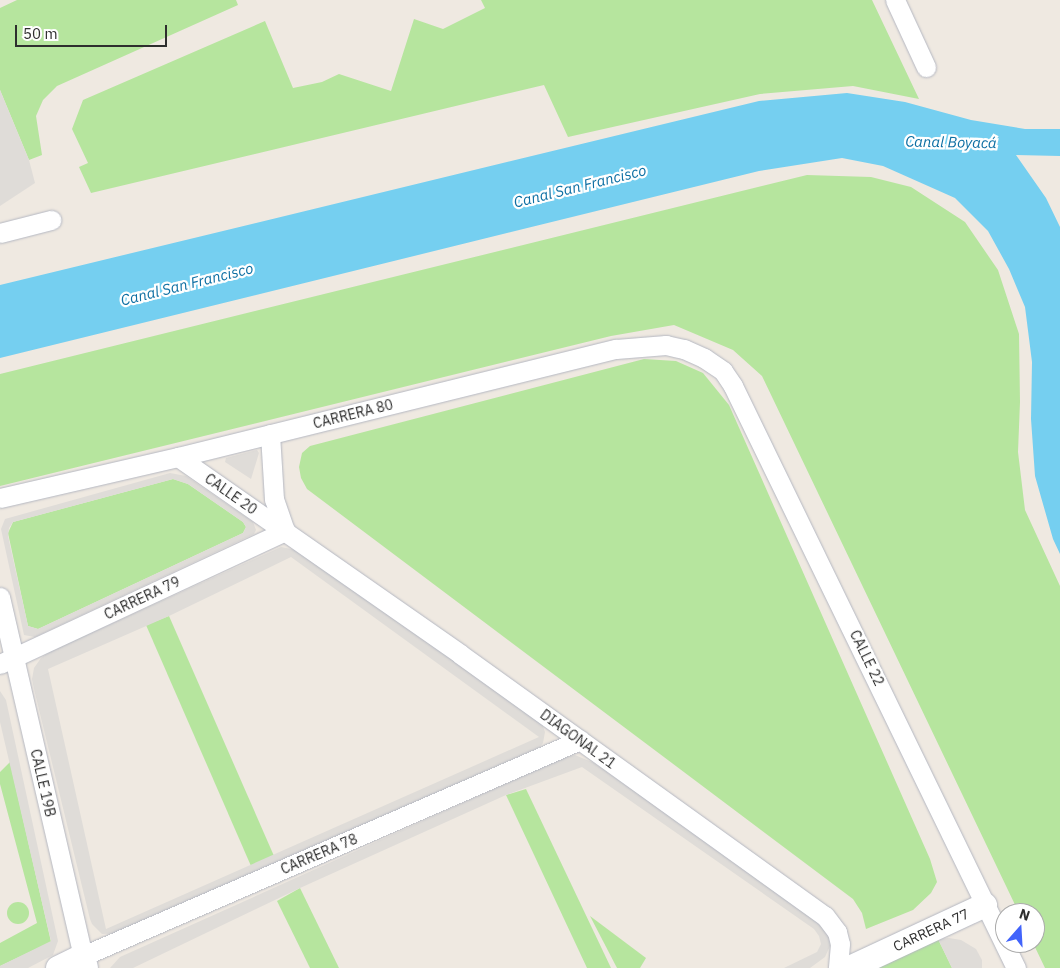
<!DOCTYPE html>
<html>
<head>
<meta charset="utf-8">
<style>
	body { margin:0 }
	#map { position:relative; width:1060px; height:968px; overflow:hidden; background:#efe9e1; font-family:"IBM Plex Sans",sans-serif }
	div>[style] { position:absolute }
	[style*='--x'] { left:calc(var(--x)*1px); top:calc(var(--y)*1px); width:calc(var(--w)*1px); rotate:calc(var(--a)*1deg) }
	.green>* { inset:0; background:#b6e59e }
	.round { border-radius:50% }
	.plaza>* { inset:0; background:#dfdcd8 }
	.water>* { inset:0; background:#75cff0 }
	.roads { filter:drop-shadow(0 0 1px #b4b7c1) drop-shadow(0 0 1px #b4b7c1) }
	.minor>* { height:19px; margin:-9.5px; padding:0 9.5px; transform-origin:9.5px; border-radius:9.5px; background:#fff }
	.tertiary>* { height:24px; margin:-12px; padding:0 12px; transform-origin:12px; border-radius:12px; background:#fff }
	span { translate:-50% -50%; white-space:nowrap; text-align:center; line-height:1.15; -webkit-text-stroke:4.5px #fff; paint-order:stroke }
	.street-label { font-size:14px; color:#2e2e2e }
	.water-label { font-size:15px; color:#0d6fa3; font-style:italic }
	.north { position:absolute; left:995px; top:903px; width:50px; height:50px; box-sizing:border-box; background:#fff; border:1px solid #ababab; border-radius:50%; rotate:19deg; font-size:14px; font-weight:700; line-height:20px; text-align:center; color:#2e2e2e }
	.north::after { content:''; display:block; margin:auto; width:18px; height:22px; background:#4264fb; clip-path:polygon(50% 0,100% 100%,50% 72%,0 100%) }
	.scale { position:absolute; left:15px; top:25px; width:152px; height:22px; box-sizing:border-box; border:2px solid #2e2e2e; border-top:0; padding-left:6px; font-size:15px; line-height:18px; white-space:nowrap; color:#2e2e2e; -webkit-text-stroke:4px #fff; paint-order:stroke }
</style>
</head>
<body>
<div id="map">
	<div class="green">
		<div style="clip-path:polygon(17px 0,236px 0,238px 5px,57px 86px,43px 100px,36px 116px,42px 155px,29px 160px,0 90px,0 8px)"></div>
		<div style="clip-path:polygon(481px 0,872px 0,919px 99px,853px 86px,760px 94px,568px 137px,544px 85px,91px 193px,79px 167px,88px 163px,72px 129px,83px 100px,265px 21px,293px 88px,322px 82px,339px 74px,391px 91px,414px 19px,443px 29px,485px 8px)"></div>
		<div style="clip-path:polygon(807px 175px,871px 177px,911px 187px,965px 222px,998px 270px,1019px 334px,1020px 402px,1018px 452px,1025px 510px,1060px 586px,1060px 968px,1045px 968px,1033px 943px,1035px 913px,1019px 913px,762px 376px,733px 350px,674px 325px,611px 336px,0 486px,0 374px)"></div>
		<div style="clip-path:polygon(644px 359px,676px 361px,703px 373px,729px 405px,930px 859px,937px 882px,931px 893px,913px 910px,866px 929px,862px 913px,853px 899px,307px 489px,301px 478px,299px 467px,302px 453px,310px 446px)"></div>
		<div style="clip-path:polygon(173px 479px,188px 484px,243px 522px,246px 527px,243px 533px,38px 629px,28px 626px,8px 533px,13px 522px)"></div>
		<div style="clip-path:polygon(169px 616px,274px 856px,251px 866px,146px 625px)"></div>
		<div style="clip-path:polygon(10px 762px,51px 942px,0 966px,0 943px,37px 923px,0 784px,0 772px)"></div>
		<div style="clip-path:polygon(526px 789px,611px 968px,587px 968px,506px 795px)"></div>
		<div style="clip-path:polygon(300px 888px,339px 968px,310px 968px,277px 901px)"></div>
		<div class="round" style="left:7px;top:902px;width:22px;height:22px"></div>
		<div style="clip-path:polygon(590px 916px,646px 958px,640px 968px,617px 968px)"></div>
		<div style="clip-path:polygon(938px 939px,952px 968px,876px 968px)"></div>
	</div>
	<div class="plaza">
		<div style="clip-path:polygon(0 90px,29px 160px,35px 183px,0 206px)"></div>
		<div style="clip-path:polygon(257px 450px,259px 453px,251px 479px,225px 462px,226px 458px)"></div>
		<div style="clip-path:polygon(evenodd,170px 473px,186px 476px,253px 522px,256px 530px,254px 534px,35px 637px,24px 635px,1px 529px,5px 519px,170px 473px,173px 479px,188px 484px,243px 522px,246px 527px,243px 533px,38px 629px,28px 626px,8px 536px,9px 528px,13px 522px,173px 479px)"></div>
		<div style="clip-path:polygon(evenodd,281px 547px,301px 551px,542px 724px,545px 732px,543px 743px,540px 747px,120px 933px,102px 934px,92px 924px,90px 919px,34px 689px,32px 679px,34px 668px,41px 658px,51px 651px,281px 547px,291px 557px,539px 737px,106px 929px,48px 669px,169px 616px,291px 557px)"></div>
		<div style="clip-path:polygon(0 691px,6px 700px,58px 941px,53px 955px,28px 968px,0 968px,0 966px,51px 941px,0 722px)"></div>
		<div style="clip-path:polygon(575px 755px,594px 763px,816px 918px,826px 931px,829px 938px,830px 946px,825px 957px,810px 968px,784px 968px,817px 952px,821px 944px,819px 936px,814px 929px,582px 767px,506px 795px,300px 888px,133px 968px,110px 968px,120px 957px,563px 758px)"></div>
		<div style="clip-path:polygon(949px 938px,961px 940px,976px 949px,982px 960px,982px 968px,952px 968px,938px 939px)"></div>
	</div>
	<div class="water">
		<div style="clip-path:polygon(847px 93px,905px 102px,971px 120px,1025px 129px,1060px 129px,1060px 156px,1016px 155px,1046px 198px,1060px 227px,1060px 554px,1053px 539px,1035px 476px,1031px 419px,1032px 362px,1025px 307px,1009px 269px,988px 231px,955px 198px,883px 166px,842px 158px,759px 171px,0 358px,0 285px,759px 101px)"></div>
	</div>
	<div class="roads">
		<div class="minor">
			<div style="--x:895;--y:0;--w:74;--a:65.2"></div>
			<div style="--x:0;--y:233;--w:53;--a:-14.3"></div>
			<div style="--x:270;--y:434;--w:65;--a:86.5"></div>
			<div style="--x:274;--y:499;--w:34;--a:71"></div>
			<div style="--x:178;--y:457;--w:344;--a:34.9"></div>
			<div style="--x:460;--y:654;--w:449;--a:35.7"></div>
			<div style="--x:825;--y:916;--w:20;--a:53"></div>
			<div style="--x:837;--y:932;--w:12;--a:76"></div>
			<div style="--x:840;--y:944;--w:24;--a:95"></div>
			<div style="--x:0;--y:498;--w:183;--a:-13"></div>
			<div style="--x:178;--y:457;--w:451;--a:-13.9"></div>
			<div style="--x:616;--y:349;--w:50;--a:-4.6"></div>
			<div style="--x:666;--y:345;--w:18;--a:13"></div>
			<div style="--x:684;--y:349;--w:22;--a:24"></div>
			<div style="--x:704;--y:358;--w:23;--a:34"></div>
			<div style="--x:723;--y:371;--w:18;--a:56"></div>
			<div style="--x:733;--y:386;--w:647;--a:64.07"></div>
			<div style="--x:0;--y:597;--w:368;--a:77"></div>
			<div style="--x:83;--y:956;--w:542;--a:-23.49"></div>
			<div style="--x:0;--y:664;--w:315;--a:-25"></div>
		</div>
		<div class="tertiary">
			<div style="--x:58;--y:968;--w:28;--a:-26"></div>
			<div style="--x:83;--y:956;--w:12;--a:76"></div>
			<div style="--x:850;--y:968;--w:149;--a:-25"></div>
		</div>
	</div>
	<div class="street-label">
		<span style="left:353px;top:414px;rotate:-14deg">CARRERA 80</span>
		<span style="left:231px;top:494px;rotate:35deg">CALLE 20</span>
		<span style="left:142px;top:598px;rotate:-25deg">CARRERA 79</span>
		<span style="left:867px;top:658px;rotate:64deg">CALLE 22</span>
		<span style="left:578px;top:739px;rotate:36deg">DIAGONAL 21</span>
		<span style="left:43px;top:783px;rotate:77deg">CALLE 19B</span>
		<span style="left:319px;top:854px;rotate:-23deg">CARRERA 78</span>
		<span style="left:931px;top:930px;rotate:-25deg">CARRERA 77</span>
	</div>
	<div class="water-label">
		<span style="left:951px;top:142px;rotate:1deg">Canal Boyacá</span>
		<span style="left:580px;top:186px;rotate:-14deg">Canal San Francisco</span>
		<span style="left:187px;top:284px;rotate:-14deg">Canal San Francisco</span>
	</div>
	<div class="north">N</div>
	<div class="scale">50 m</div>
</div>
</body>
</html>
